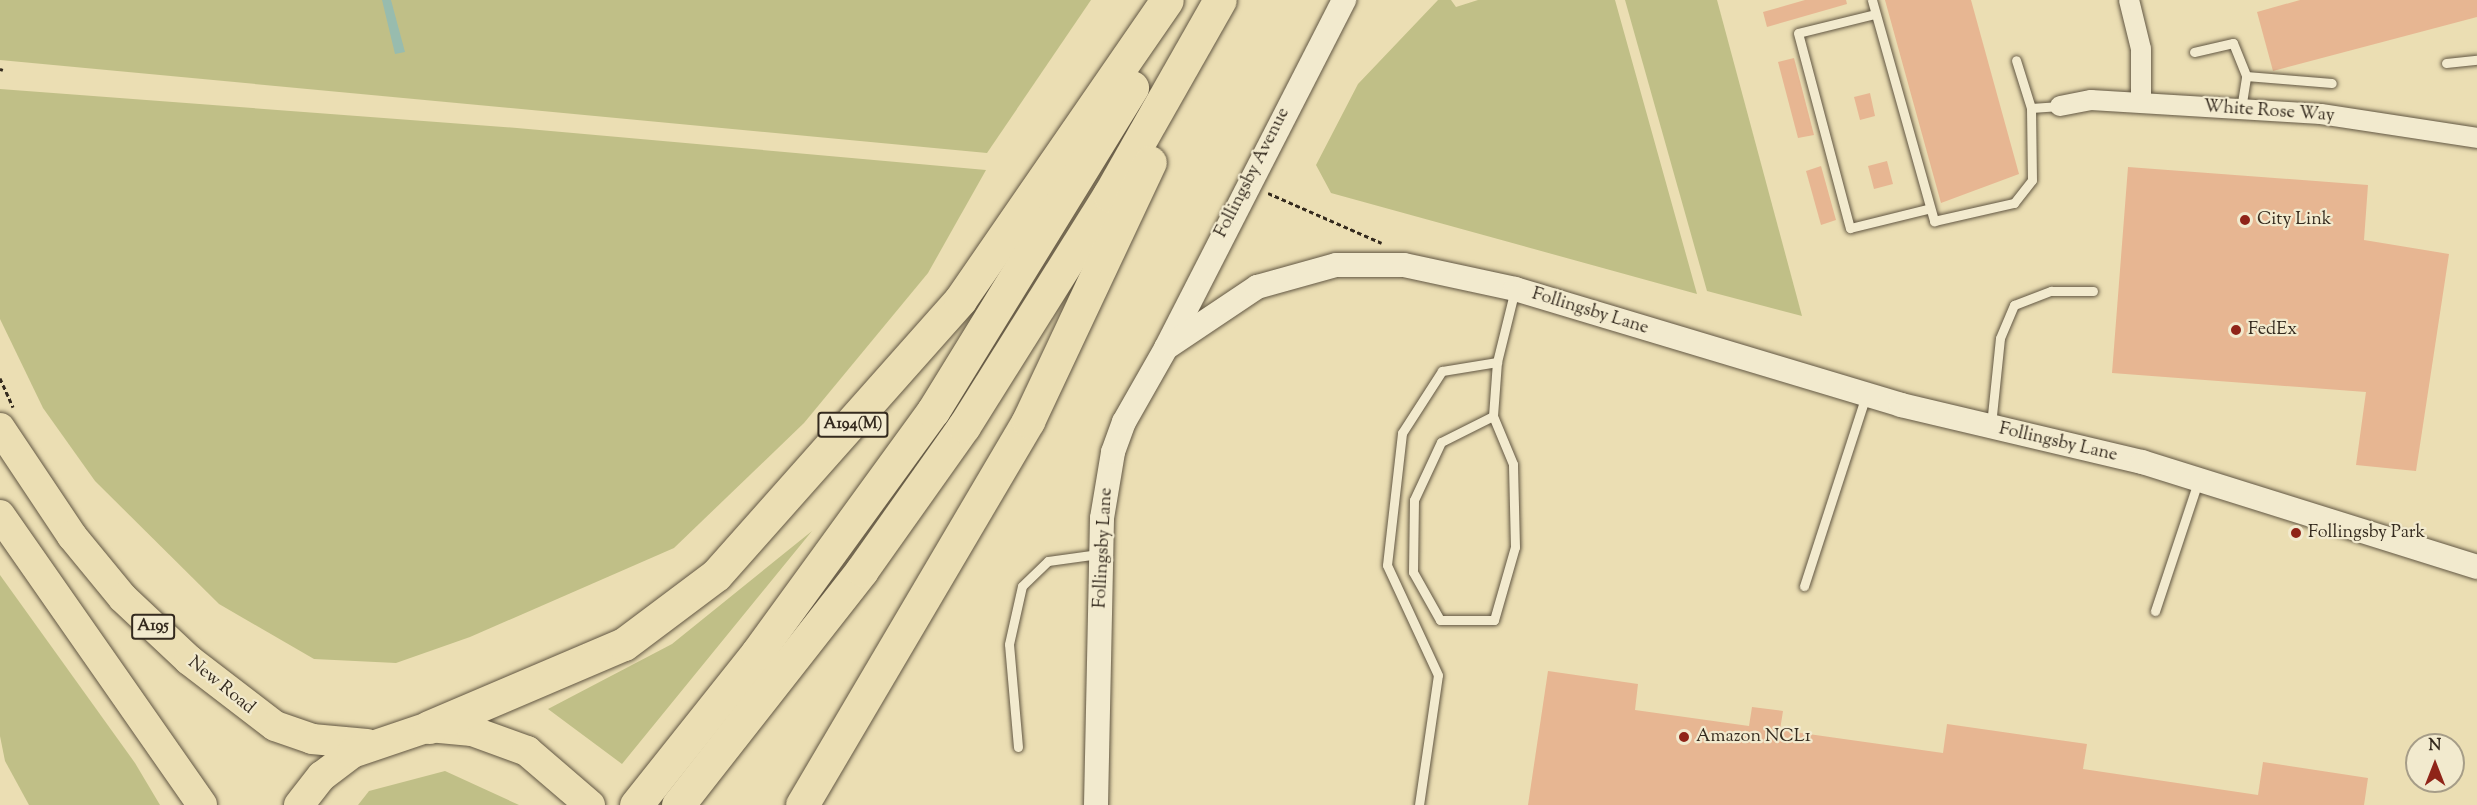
<!DOCTYPE html>
<html>
<head>
<meta charset="utf-8">
<style>
	body { margin:0 }
	#map { position:relative; width:2477px; height:805px; overflow:hidden; background:#ebdeb3; font-family:"Sorts Mill Goudy",serif }
	div>[style] { position:absolute }
	[style*='--x'] { left:calc(var(--x)*1px); top:calc(var(--y)*1px); width:calc(var(--w)*1px); rotate:calc(var(--a)*1deg) }
	.green>* { inset:0; background:#c0bf87 }
	.water>* { inset:0; background:#98bcae }
	.building>* { inset:0; background:#e7b692 }
	.path>* { height:3px; margin-top:-1.5px; transform-origin:0; background:repeating-linear-gradient(90deg,#342a1e 0 4.5px,transparent 0 7.5px) }
	.roads { filter:drop-shadow(0 0 2px #625743) drop-shadow(0 0 2px #625743) }
	.service>* { height:9px; margin:-4.5px; padding:0 4.5px; transform-origin:4.5px; border-radius:4.5px; background:#f2eace }
	.minor>* { height:20px; margin:-10px; padding:0 10px; transform-origin:10px; border-radius:10px; background:#f2eace }
	.tertiary>* { height:24px; margin:-12px; padding:0 12px; transform-origin:12px; border-radius:12px; background:#f2eace }
	.primary>* { height:30px; margin:-15px; padding:0 15px; transform-origin:15px; border-radius:15px; background:#ebdeb3 }
	.motorway>* { height:33px; margin:-16.5px; padding:0 16.5px; transform-origin:16.5px; border-radius:16.5px; background:#ebdeb3 }
	.dots>* { width:16px; height:16px; translate:-50% -50%; box-sizing:border-box; border:3px solid #f2eace; border-radius:50% }
	span { translate:-50% -50%; white-space:nowrap; text-align:center; line-height:1.15; -webkit-text-stroke:4.5px #f2eace; paint-order:stroke }
	.shield-label span { padding:2px 4px; background:#f2eace; border:2px solid; border-radius:4px; -webkit-text-stroke-width:0 }
	.shield-label { font-size:16px; color:#342a1e; font-weight:700 }
	.street-label { font-size:18px; color:#342a1e }
	.poi-label { font-size:18px; color:#342a1e }
	.left { translate:0 -50%; text-align:left }
	.north { position:absolute; left:2405px; top:733px; width:60px; height:60px; box-sizing:border-box; background:#f2eace; border:2px solid #a69d88; border-radius:50%; rotate:0deg; font-size:16px; font-weight:700; line-height:24px; text-align:center; color:#342a1e }
	.north::after { content:''; display:block; margin:auto; width:21px; height:27px; background:#8f2418; clip-path:polygon(50% 0,100% 100%,50% 72%,0 100%) }
</style>
</head>
<body>
<div id="map">
	<div class="green">
		<div style="clip-path:polygon(0 0,1091px 0,987px 153px,0 60px)"></div>
		<div style="clip-path:polygon(1438px 0,1451px 0,1456px 7px,1478px 0,1615px 0,1697px 294px,1331px 193px,1316px 165px,1358px 84px)"></div>
		<div style="clip-path:polygon(1625px 0,1717px 0,1802px 316px,1707px 291px)"></div>
		<div style="clip-path:polygon(0 89px,517px 128px,986px 170px,928px 273px,804px 423px,674px 548px,470px 637px,396px 663px,314px 659px,219px 604px,95px 481px,43px 408px,0 319px)"></div>
		<div style="clip-path:polygon(812px 531px,622px 764px,548px 709px,672px 644px)"></div>
		<div style="clip-path:polygon(0 575px,135px 763px,160px 805px,29px 805px,5px 761px,0 736px)"></div>
		<div style="clip-path:polygon(445px 771px,519px 805px,358px 805px,369px 791px)"></div>
	</div>
	<div class="water">
		<div style="clip-path:polygon(382px 0,391px 0,405px 52px,395px 54px)"></div>
	</div>
	<div class="building">
		<div style="clip-path:polygon(1805px 0,1846px 0,1847px 4px,1767px 27px,1763px 12px)"></div>
		<div style="clip-path:polygon(1885px 0,1971px 0,2019px 174px,1941px 203px)"></div>
		<div style="clip-path:polygon(2300px 0,2477px 0,2477px 17px,2273px 71px,2257px 12px)"></div>
		<div style="clip-path:polygon(1794px 58px,1814px 135px,1798px 138px,1778px 62px)"></div>
		<div style="clip-path:polygon(1870px 93px,1875px 116px,1860px 120px,1854px 97px)"></div>
		<div style="clip-path:polygon(1887px 161px,1893px 184px,1874px 189px,1868px 166px)"></div>
		<div style="clip-path:polygon(1821px 166px,1836px 220px,1821px 225px,1806px 171px)"></div>
		<div style="clip-path:polygon(2128px 167px,2368px 185px,2364px 240px,2449px 254px,2416px 471px,2356px 465px,2366px 392px,2112px 373px)"></div>
		<div style="clip-path:polygon(1548px 671px,1638px 684px,1635px 710px,1749px 726px,1752px 707px,1783px 711px,1780px 730px,1943px 753px,1947px 724px,2087px 744px,2083px 769px,2258px 795px,2263px 762px,2368px 778px,2364px 805px,1528px 805px)"></div>
	</div>
	<div class="path">
		<div style="--x:0;--y:69;--w:3;--a:18"></div>
		<div style="--x:1268;--y:193;--w:124;--a:23.7"></div>
		<div style="--x:0;--y:378;--w:32;--a:66"></div>
	</div>
	<div class="roads">
		<div class="service">
			<div style="--x:1872;--y:0;--w:230;--a:74.3"></div>
			<div style="--x:1934;--y:221;--w:82;--a:-12.7"></div>
			<div style="--x:2014;--y:203;--w:29;--a:-52"></div>
			<div style="--x:2032;--y:180;--w:72;--a:-90.8"></div>
			<div style="--x:2031;--y:108;--w:50;--a:-107.4"></div>
			<div style="--x:1875;--y:14;--w:79;--a:166.1"></div>
			<div style="--x:1798;--y:33;--w:202;--a:75.1"></div>
			<div style="--x:1850;--y:228;--w:79;--a:-13.9"></div>
			<div style="--x:2194;--y:52;--w:40;--a:-13"></div>
			<div style="--x:2233;--y:43;--w:35;--a:68"></div>
			<div style="--x:2246;--y:76;--w:86;--a:4.7"></div>
			<div style="--x:2446;--y:63;--w:31;--a:-6"></div>
			<div style="--x:2031;--y:108;--w:29;--a:-4"></div>
			<div style="--x:2241;--y:109;--w:33;--a:-81"></div>
			<div style="--x:1493;--y:416;--w:58;--a:153.4"></div>
			<div style="--x:1441;--y:442;--w:64;--a:115"></div>
			<div style="--x:1414;--y:500;--w:72;--a:90.8"></div>
			<div style="--x:1413;--y:572;--w:55;--a:60.6"></div>
			<div style="--x:1440;--y:620;--w:54;--a:0"></div>
			<div style="--x:1494;--y:620;--w:76;--a:-74"></div>
			<div style="--x:1515;--y:547;--w:83;--a:-91.4"></div>
			<div style="--x:1513;--y:464;--w:52;--a:-112.6"></div>
			<div style="--x:1493;--y:416;--w:54;--a:-85.8"></div>
			<div style="--x:1497;--y:362;--w:75;--a:-76.1"></div>
			<div style="--x:1991;--y:425;--w:87;--a:-84.1"></div>
			<div style="--x:2000;--y:338;--w:36;--a:-67"></div>
			<div style="--x:2014;--y:305;--w:40;--a:-21"></div>
			<div style="--x:2051;--y:291;--w:42;--a:0"></div>
			<div style="--x:1804;--y:586;--w:201;--a:-72"></div>
			<div style="--x:2155;--y:611;--w:136;--a:-71.6"></div>
			<div style="--x:1018;--y:747;--w:103;--a:-95"></div>
			<div style="--x:1009;--y:644;--w:59;--a:-77.4"></div>
			<div style="--x:1022;--y:586;--w:36;--a:-44"></div>
			<div style="--x:1048;--y:561;--w:51;--a:-7.8"></div>
			<div style="--x:1419;--y:805;--w:131;--a:-81.7"></div>
			<div style="--x:1438;--y:675;--w:121;--a:-114.9"></div>
			<div style="--x:1387;--y:565;--w:133;--a:-83.5"></div>
			<div style="--x:1402;--y:433;--w:74;--a:-57.2"></div>
			<div style="--x:1442;--y:371;--w:56;--a:-9.3"></div>
		</div>
		<div class="minor">
			<div style="--x:2129;--y:0;--w:50;--a:76.2"></div>
			<div style="--x:2141;--y:49;--w:53;--a:90"></div>
			<div style="--x:2060;--y:106;--w:32;--a:-11"></div>
			<div style="--x:2091;--y:100;--w:230;--a:3.5"></div>
			<div style="--x:2321;--y:114;--w:158;--a:8.7"></div>
		</div>
		<div class="tertiary">
			<div style="--x:1167;--y:346;--w:389;--a:-62.9"></div>
			<div style="--x:1096;--y:805;--w:287;--a:-88.8"></div>
			<div style="--x:1102;--y:518;--w:67;--a:-80.5"></div>
			<div style="--x:1113;--y:452;--w:32;--a:-70"></div>
			<div style="--x:1124;--y:422;--w:85;--a:-60.4"></div>
			<div style="--x:1166;--y:348;--w:110;--a:-33.8"></div>
			<div style="--x:1257;--y:287;--w:82;--a:-15.6"></div>
			<div style="--x:1336;--y:265;--w:68;--a:0"></div>
			<div style="--x:1404;--y:265;--w:114;--a:12.2"></div>
			<div style="--x:1515;--y:289;--w:403;--a:16.7"></div>
			<div style="--x:1901;--y:405;--w:248;--a:13.3"></div>
			<div style="--x:2142;--y:462;--w:351;--a:17.4"></div>
		</div>
		<div class="primary">
			<div style="--x:0;--y:428;--w:130;--a:56.3"></div>
			<div style="--x:72;--y:536;--w:80;--a:50.6"></div>
			<div style="--x:123;--y:598;--w:91;--a:43.2"></div>
			<div style="--x:189;--y:660;--w:108;--a:37.5"></div>
			<div style="--x:275;--y:726;--w:39;--a:19"></div>
			<div style="--x:312;--y:739;--w:55;--a:5.2"></div>
			<div style="--x:0;--y:515;--w:353;--a:55.1"></div>
			<div style="--x:299;--y:805;--w:37;--a:-52"></div>
			<div style="--x:322;--y:776;--w:38;--a:-37"></div>
			<div style="--x:352;--y:753;--w:81;--a:-18.7"></div>
			<div style="--x:429;--y:727;--w:43;--a:5.3"></div>
			<div style="--x:472;--y:731;--w:59;--a:20"></div>
			<div style="--x:527;--y:751;--w:83;--a:40.6"></div>
		</div>
		<div class="motorway">
			<div style="--x:429;--y:727;--w:212;--a:-23.1"></div>
			<div style="--x:624;--y:644;--w:115;--a:-36.9"></div>
			<div style="--x:716;--y:575;--w:368;--a:-48.4"></div>
			<div style="--x:960;--y:300;--w:364;--a:-55.4"></div>
			<div style="--x:636;--y:805;--w:194;--a:-51.5"></div>
			<div style="--x:757;--y:653;--w:299;--a:-54"></div>
			<div style="--x:933;--y:411;--w:380;--a:-58.4"></div>
			<div style="--x:678;--y:805;--w:298;--a:-51.9"></div>
			<div style="--x:862;--y:570;--w:176;--a:-54.7"></div>
			<div style="--x:964;--y:426;--w:273;--a:-57.9"></div>
			<div style="--x:1109;--y:195;--w:224;--a:-60.4"></div>
			<div style="--x:802;--y:805;--w:446;--a:-59.5"></div>
			<div style="--x:1028;--y:421;--w:286;--a:-64.8"></div>
		</div>
	</div>
	<div class="dots">
		<div style="left:2245px;top:220px;background:#8f2418"></div>
		<div style="left:2236px;top:330px;background:#8f2418"></div>
		<div style="left:2296px;top:533px;background:#8f2418"></div>
		<div style="left:1684px;top:737px;background:#8f2418"></div>
	</div>
	<div class="shield-label">
		<span style="left:853px;top:425px">A194(M)</span>
		<span style="left:153px;top:627px">A195</span>
	</div>
	<div class="street-label">
		<span style="left:2269px;top:112px;rotate:4deg">White Rose Way</span>
		<span style="left:1253px;top:173px;rotate:-63deg">Follingsby Avenue</span>
		<span style="left:1590px;top:312px;rotate:17deg">Follingsby Lane</span>
		<span style="left:2058px;top:443px;rotate:13deg">Follingsby Lane</span>
		<span style="left:1104px;top:548px;rotate:-87deg">Follingsby Lane</span>
		<span style="left:221px;top:686px;rotate:39deg">New Road</span>
	</div>
	<div class="poi-label">
		<span class="left" style="left:2257px;top:220px">City Link</span>
		<span class="left" style="left:2248px;top:330px">FedEx</span>
		<span class="left" style="left:2308px;top:533px">Follingsby Park</span>
		<span class="left" style="left:1696px;top:737px">Amazon NCL1</span>
	</div>
	<div class="north">N</div>
</div>
</body>
</html>
